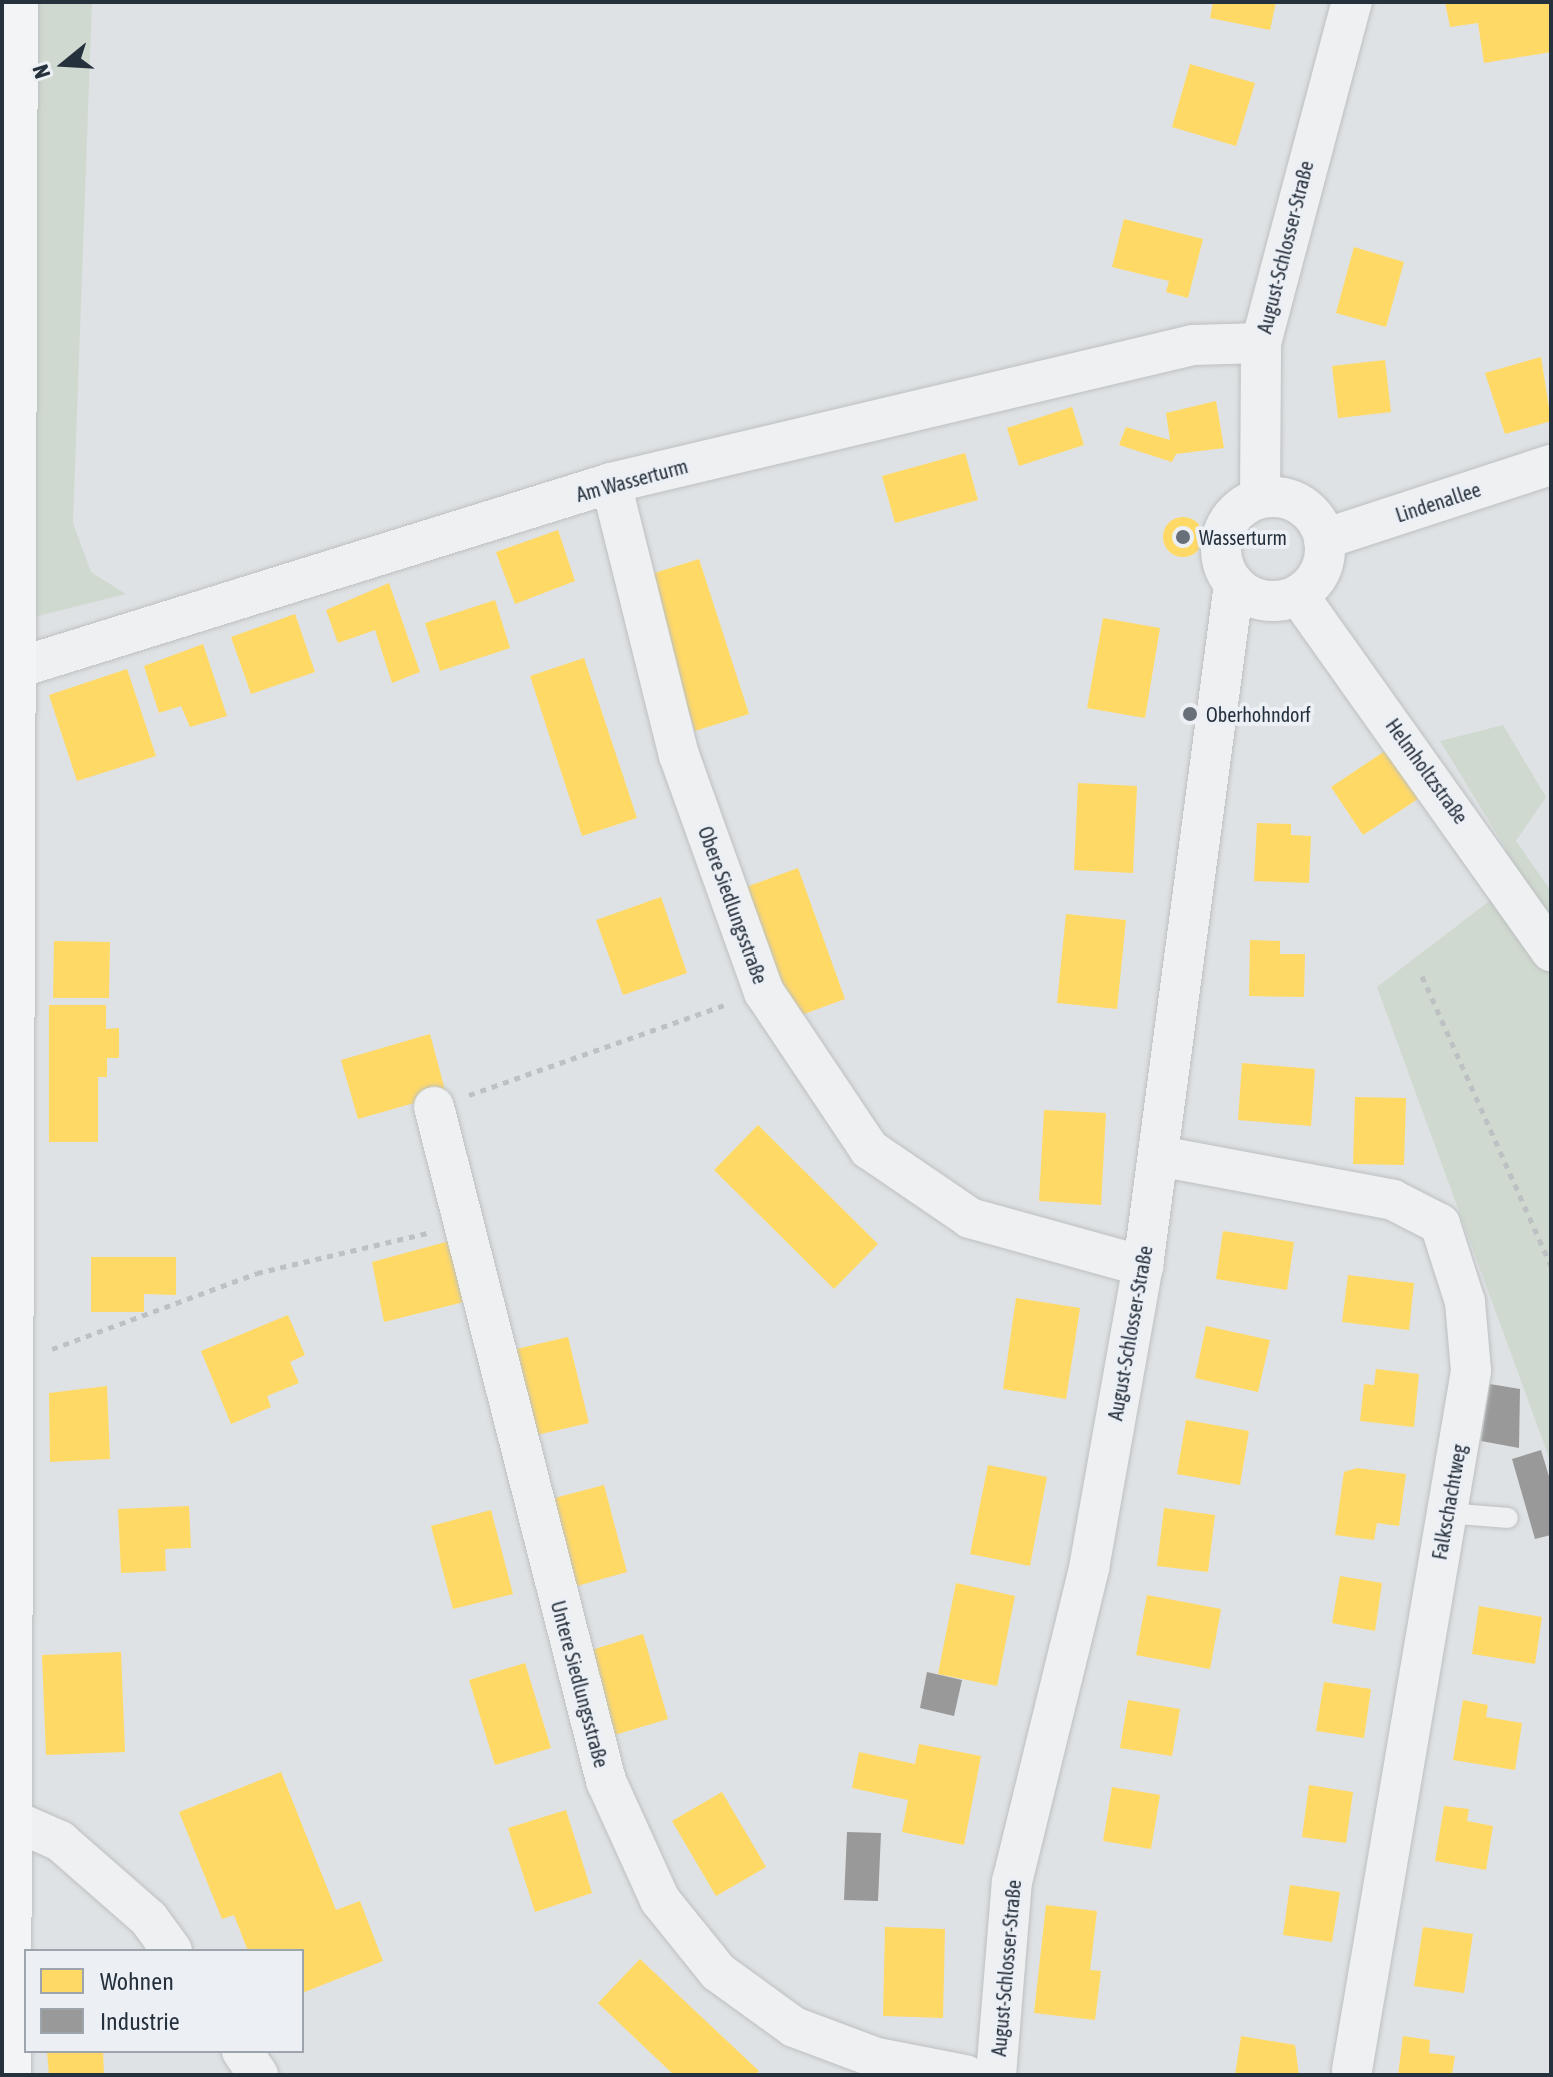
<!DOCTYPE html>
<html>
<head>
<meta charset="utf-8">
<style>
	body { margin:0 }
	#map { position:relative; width:1553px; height:2077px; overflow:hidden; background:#dfe2e4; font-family:"Asap Condensed",sans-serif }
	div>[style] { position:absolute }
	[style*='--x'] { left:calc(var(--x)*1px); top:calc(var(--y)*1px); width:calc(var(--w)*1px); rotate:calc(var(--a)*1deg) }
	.green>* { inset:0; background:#d0d9cf }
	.homes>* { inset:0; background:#ffd966 }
	.round { border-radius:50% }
	.industry>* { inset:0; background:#999 }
	.path>* { height:5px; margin-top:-2.5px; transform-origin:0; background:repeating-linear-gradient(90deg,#bec1c4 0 6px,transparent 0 12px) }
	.roads { filter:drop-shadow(0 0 2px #bdc0c2) drop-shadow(0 0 2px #bdc0c2) }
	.service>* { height:20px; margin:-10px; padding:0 10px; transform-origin:10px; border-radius:10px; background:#eef0f1 }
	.minor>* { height:40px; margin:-20px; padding:0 20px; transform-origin:20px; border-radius:20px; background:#eef0f1 }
	.minor>.ring { margin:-20px; padding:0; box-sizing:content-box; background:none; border:40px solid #eef0f1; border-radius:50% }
	.primary>* { height:44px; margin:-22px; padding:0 22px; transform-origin:22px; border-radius:22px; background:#f3f4f5 }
	.dots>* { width:22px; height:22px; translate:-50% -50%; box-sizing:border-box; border:4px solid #ecf0f5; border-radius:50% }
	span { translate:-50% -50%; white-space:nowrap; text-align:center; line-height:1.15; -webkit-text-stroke:8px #ecf0f5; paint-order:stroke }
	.street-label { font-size:20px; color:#26313e }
	.poi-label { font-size:20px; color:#26313e }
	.left { translate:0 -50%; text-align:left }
	.frame { position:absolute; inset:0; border:4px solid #26313e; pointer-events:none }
	.legend { position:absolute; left:24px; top:1949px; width:280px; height:104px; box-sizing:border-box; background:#ecf0f5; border:2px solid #9da4ac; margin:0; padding:10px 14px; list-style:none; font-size:24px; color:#26313e }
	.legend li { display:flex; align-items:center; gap:16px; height:40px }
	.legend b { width:40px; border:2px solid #9da4ac }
	.north { position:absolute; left:24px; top:24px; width:80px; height:80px; -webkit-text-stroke:6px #ecf0f5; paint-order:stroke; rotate:252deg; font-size:22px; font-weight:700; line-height:32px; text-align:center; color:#26313e }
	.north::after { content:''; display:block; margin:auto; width:28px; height:36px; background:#26313e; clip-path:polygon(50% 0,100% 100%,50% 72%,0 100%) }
</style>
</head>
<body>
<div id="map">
	<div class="green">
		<div style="clip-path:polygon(2px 2px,92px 2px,73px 523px,91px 572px,126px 594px,2px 625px)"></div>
		<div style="clip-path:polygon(1503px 725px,1546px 797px,1516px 841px,1551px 891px,1551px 1463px,1377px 987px,1488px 902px,1506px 849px,1440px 741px)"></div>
	</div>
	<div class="homes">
		<div style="clip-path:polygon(1213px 2px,1276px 2px,1270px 30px,1210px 18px)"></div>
		<div style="clip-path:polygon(1445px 2px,1551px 2px,1551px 52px,1484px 63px,1478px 23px,1450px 27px)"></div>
		<div style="clip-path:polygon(1190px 64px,1255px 83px,1236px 146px,1172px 127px)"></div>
		<div style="clip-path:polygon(1124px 219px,1203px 239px,1188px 298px,1166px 292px,1169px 281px,1112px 267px)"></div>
		<div style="clip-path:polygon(1354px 247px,1404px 262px,1386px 327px,1336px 313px)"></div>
		<div style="clip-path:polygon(1541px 357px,1551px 421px,1505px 434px,1485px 373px)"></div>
		<div style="clip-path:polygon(1385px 360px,1391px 412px,1338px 418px,1332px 366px)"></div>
		<div style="clip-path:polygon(1216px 401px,1224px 448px,1176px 454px,1172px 462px,1119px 445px,1126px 427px,1170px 440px,1166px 413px)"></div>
		<div style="clip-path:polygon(1072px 407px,1084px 445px,1019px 466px,1007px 428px)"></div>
		<div style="clip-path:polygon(965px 453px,978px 500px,895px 523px,882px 476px)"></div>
		<div class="round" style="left:1163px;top:517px;width:40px;height:40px"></div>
		<div style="clip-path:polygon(558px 530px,575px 581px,515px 604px,496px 552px)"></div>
		<div style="clip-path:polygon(699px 559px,749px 714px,695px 731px,645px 576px)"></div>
		<div style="clip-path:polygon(389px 583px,420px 672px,392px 683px,375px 630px,338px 643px,326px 610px)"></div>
		<div style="clip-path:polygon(495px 600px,510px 648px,440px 671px,425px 623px)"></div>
		<div style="clip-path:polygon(295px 614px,315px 672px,251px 694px,231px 637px)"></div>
		<div style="clip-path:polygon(1103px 618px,1160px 628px,1145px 718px,1087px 708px)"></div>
		<div style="clip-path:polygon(203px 644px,227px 716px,190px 727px,181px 706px,159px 713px,144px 666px)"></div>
		<div style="clip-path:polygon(584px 658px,637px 818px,582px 836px,530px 676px)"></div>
		<div style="clip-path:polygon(127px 669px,156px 756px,77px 781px,49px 695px)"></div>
		<div style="clip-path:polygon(1391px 747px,1424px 795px,1363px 835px,1331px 787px)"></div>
		<div style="clip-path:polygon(1078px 783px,1137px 786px,1133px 873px,1074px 870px)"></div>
		<div style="clip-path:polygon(1257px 823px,1291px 824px,1291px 835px,1311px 836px,1309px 883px,1254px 881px)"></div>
		<div style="clip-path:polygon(798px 868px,845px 999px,793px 1018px,746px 887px)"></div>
		<div style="clip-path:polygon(661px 897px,687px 973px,623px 995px,596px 920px)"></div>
		<div style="clip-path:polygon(1066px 914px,1126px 920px,1117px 1009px,1057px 1003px)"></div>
		<div style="clip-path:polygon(1250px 940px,1280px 941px,1280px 954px,1305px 954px,1304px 997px,1249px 996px)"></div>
		<div style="clip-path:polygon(54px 941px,110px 942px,109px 998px,53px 998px)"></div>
		<div style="clip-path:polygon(49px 1005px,106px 1005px,106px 1029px,119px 1028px,119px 1058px,107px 1058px,107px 1077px,98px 1077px,98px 1142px,49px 1142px)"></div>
		<div style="clip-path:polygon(430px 1034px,446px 1094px,358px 1119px,341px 1060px)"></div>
		<div style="clip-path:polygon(1242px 1063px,1315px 1069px,1311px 1126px,1238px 1120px)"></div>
		<div style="clip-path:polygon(1355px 1097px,1406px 1098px,1404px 1165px,1353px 1164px)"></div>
		<div style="clip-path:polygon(1044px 1110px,1106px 1113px,1101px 1205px,1039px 1201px)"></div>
		<div style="clip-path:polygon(758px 1125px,878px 1244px,834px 1289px,714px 1170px)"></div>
		<div style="clip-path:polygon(1223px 1231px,1294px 1242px,1287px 1290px,1216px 1279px)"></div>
		<div style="clip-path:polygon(457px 1239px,472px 1300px,384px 1322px,372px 1262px)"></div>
		<div style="clip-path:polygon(91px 1257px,176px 1257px,176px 1295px,144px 1294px,144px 1312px,91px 1312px)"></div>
		<div style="clip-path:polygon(1348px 1275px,1414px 1283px,1409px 1330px,1342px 1322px)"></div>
		<div style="clip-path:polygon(1016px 1298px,1080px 1308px,1066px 1399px,1003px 1389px)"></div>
		<div style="clip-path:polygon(288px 1315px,305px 1355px,290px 1362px,299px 1383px,267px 1396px,271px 1407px,231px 1424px,201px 1351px)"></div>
		<div style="clip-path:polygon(1206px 1326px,1270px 1340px,1258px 1392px,1195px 1378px)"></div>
		<div style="clip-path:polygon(568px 1337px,589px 1423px,532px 1436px,512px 1350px)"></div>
		<div style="clip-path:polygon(1376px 1369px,1419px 1374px,1414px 1427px,1360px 1421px,1364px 1384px,1374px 1385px)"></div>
		<div style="clip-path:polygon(107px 1386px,110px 1459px,50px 1462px,49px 1393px)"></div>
		<div style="clip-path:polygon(1186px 1420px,1249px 1431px,1240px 1485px,1177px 1474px)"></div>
		<div style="clip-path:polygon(988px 1465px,1047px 1477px,1030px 1566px,970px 1554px)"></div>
		<div style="clip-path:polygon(1357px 1468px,1406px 1474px,1399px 1526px,1377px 1523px,1374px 1540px,1335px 1535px,1344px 1472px)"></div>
		<div style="clip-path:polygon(604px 1485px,627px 1572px,570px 1588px,547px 1500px)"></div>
		<div style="clip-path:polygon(189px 1506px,191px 1548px,165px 1549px,166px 1571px,121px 1573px,118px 1509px)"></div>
		<div style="clip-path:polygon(1164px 1508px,1215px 1515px,1208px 1572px,1157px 1566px)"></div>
		<div style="clip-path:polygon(491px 1510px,513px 1594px,453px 1609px,431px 1526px)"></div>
		<div style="clip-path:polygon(1340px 1576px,1382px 1583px,1375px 1631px,1332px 1623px)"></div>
		<div style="clip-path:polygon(956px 1583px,1015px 1596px,997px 1686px,938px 1674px)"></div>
		<div style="clip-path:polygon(1147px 1595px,1221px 1609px,1210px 1669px,1136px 1655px)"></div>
		<div style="clip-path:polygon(1479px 1606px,1542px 1617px,1535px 1664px,1472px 1654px)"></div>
		<div style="clip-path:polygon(643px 1634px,668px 1719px,611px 1736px,585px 1652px)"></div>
		<div style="clip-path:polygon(121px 1652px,125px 1752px,46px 1755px,42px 1655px)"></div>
		<div style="clip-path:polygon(525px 1663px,551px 1748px,495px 1765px,469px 1680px)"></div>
		<div style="clip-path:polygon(1324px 1682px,1371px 1689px,1364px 1738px,1316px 1731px)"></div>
		<div style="clip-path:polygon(1128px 1700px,1180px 1709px,1172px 1756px,1120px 1748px)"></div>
		<div style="clip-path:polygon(1463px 1700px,1488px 1705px,1486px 1717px,1522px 1723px,1515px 1770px,1453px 1760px)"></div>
		<div style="clip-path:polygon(919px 1744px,981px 1756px,964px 1845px,902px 1832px,908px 1800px,852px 1788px,859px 1752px,915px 1764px)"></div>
		<div style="clip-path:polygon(281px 1772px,336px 1910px,360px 1901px,383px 1961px,302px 1993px,302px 1951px,248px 1951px,234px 1915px,222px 1919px,179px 1812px)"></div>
		<div style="clip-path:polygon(1309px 1785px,1353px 1792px,1346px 1843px,1302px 1837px)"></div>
		<div style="clip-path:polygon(1112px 1787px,1160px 1795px,1151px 1849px,1103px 1841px)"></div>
		<div style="clip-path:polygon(722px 1792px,766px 1867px,716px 1896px,672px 1821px)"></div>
		<div style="clip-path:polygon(1444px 1806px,1469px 1809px,1467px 1821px,1493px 1826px,1486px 1870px,1435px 1861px)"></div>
		<div style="clip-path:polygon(566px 1810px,592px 1893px,535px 1912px,508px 1828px)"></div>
		<div style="clip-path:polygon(1290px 1885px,1340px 1892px,1332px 1942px,1283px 1935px)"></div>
		<div style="clip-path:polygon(1046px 1905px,1097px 1911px,1090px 1970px,1101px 1971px,1095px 2020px,1034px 2013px)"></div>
		<div style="clip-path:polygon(885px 1927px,945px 1929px,943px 2018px,883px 2016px)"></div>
		<div style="clip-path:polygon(1423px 1927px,1473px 1934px,1464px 1993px,1414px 1986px)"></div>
		<div style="clip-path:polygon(640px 1959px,759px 2071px,755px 2075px,674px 2075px,598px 2003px)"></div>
		<div style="clip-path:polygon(1241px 2036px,1295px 2045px,1299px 2075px,1235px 2075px)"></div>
		<div style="clip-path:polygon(1403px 2036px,1430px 2040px,1429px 2053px,1455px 2056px,1452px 2075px,1398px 2075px)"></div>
		<div style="clip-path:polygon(47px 2051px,103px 2051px,104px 2075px,49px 2075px)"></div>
	</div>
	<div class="industry">
		<div style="clip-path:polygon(1490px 1384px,1520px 1389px,1519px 1448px,1481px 1441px)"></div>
		<div style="clip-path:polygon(1541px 1450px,1551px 1483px,1551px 1535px,1535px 1539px,1512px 1459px)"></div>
		<div style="clip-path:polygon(927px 1672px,962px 1680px,954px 1716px,920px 1708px)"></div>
		<div style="clip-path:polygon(847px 1832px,881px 1833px,878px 1901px,844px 1900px)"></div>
	</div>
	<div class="path">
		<div style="--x:1422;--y:976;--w:317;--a:66"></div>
		<div style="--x:469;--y:1095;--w:275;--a:-19.4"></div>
		<div style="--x:52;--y:1349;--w:219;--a:-20.3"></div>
		<div style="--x:257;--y:1273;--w:175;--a:-13.2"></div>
	</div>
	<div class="roads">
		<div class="service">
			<div style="--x:1447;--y:1513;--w:61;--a:4.7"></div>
		</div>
		<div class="minor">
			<div style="--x:611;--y:483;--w:280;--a:76"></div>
			<div style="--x:679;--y:755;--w:252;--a:70.3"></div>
			<div style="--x:764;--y:992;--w:189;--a:56.2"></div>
			<div style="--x:869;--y:1149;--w:122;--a:34.3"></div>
			<div style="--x:970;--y:1218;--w:180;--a:15.5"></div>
			<div class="ring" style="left:1221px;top:497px;width:64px;height:64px"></div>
			<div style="--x:1260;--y:498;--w:155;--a:-89.6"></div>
			<div style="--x:1261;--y:343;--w:353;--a:-75.1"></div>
			<div style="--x:1324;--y:539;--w:239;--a:-18.1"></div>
			<div style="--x:1298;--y:595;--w:437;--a:54.6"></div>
			<div style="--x:14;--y:669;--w:625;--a:-17.3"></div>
			<div style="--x:611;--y:483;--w:598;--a:-13.34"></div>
			<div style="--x:1193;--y:345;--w:68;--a:-1.7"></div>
			<div style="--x:434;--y:1107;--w:696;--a:75.68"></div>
			<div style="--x:606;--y:1781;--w:131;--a:65.6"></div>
			<div style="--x:660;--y:1900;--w:92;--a:51.1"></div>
			<div style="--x:718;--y:1972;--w:94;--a:35.9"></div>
			<div style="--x:794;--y:2027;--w:89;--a:20.5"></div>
			<div style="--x:877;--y:2058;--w:90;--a:10.9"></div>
			<div style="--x:1159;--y:1156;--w:238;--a:10.6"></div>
			<div style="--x:1393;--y:1200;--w:53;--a:27.1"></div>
			<div style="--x:1440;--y:1224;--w:82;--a:72.2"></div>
			<div style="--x:1465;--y:1302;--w:69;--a:85"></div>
			<div style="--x:1471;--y:1371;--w:709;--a:99.66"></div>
			<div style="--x:10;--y:1819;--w:55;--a:23.7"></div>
			<div style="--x:60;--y:1841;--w:118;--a:41.2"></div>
			<div style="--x:149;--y:1919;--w:39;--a:54"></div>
			<div style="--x:242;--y:2051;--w:29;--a:56"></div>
			<div style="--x:996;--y:2075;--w:194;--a:-85.3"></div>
			<div style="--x:1012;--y:1882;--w:323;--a:-76.2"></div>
			<div style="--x:1089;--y:1568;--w:307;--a:-79.9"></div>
			<div style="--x:1143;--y:1266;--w:688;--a:-82.4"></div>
		</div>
		<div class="primary">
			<div style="--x:9;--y:2075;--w:2073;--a:-89.81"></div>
		</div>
	</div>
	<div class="dots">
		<div style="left:1183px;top:537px;background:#676f78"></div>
		<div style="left:1190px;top:714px;background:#676f78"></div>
	</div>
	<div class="street-label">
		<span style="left:1285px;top:247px;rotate:-76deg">August-Schlosser-Straße</span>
		<span style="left:632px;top:480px;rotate:-15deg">Am Wasserturm</span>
		<span style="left:1438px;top:502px;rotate:-18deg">Lindenallee</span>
		<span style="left:1427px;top:771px;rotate:54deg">Helmholtzstraße</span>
		<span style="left:733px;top:905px;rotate:70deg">Obere Siedlungsstraße</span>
		<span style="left:1130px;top:1333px;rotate:-80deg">August-Schlosser-Straße</span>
		<span style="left:1449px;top:1502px;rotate:-80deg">Falkschachtweg</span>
		<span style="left:580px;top:1684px;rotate:75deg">Untere Siedlungsstraße</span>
		<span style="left:1006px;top:1968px;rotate:-85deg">August-Schlosser-Straße</span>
	</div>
	<div class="poi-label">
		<span class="left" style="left:1199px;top:537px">Wasserturm</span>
		<span class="left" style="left:1206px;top:714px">Oberhohndorf</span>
	</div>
	<div class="frame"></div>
	<ul class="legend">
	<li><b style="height:22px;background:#ffd966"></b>Wohnen</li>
	<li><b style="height:22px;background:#999"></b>Industrie</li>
	</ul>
	<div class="north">N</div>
</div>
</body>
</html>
